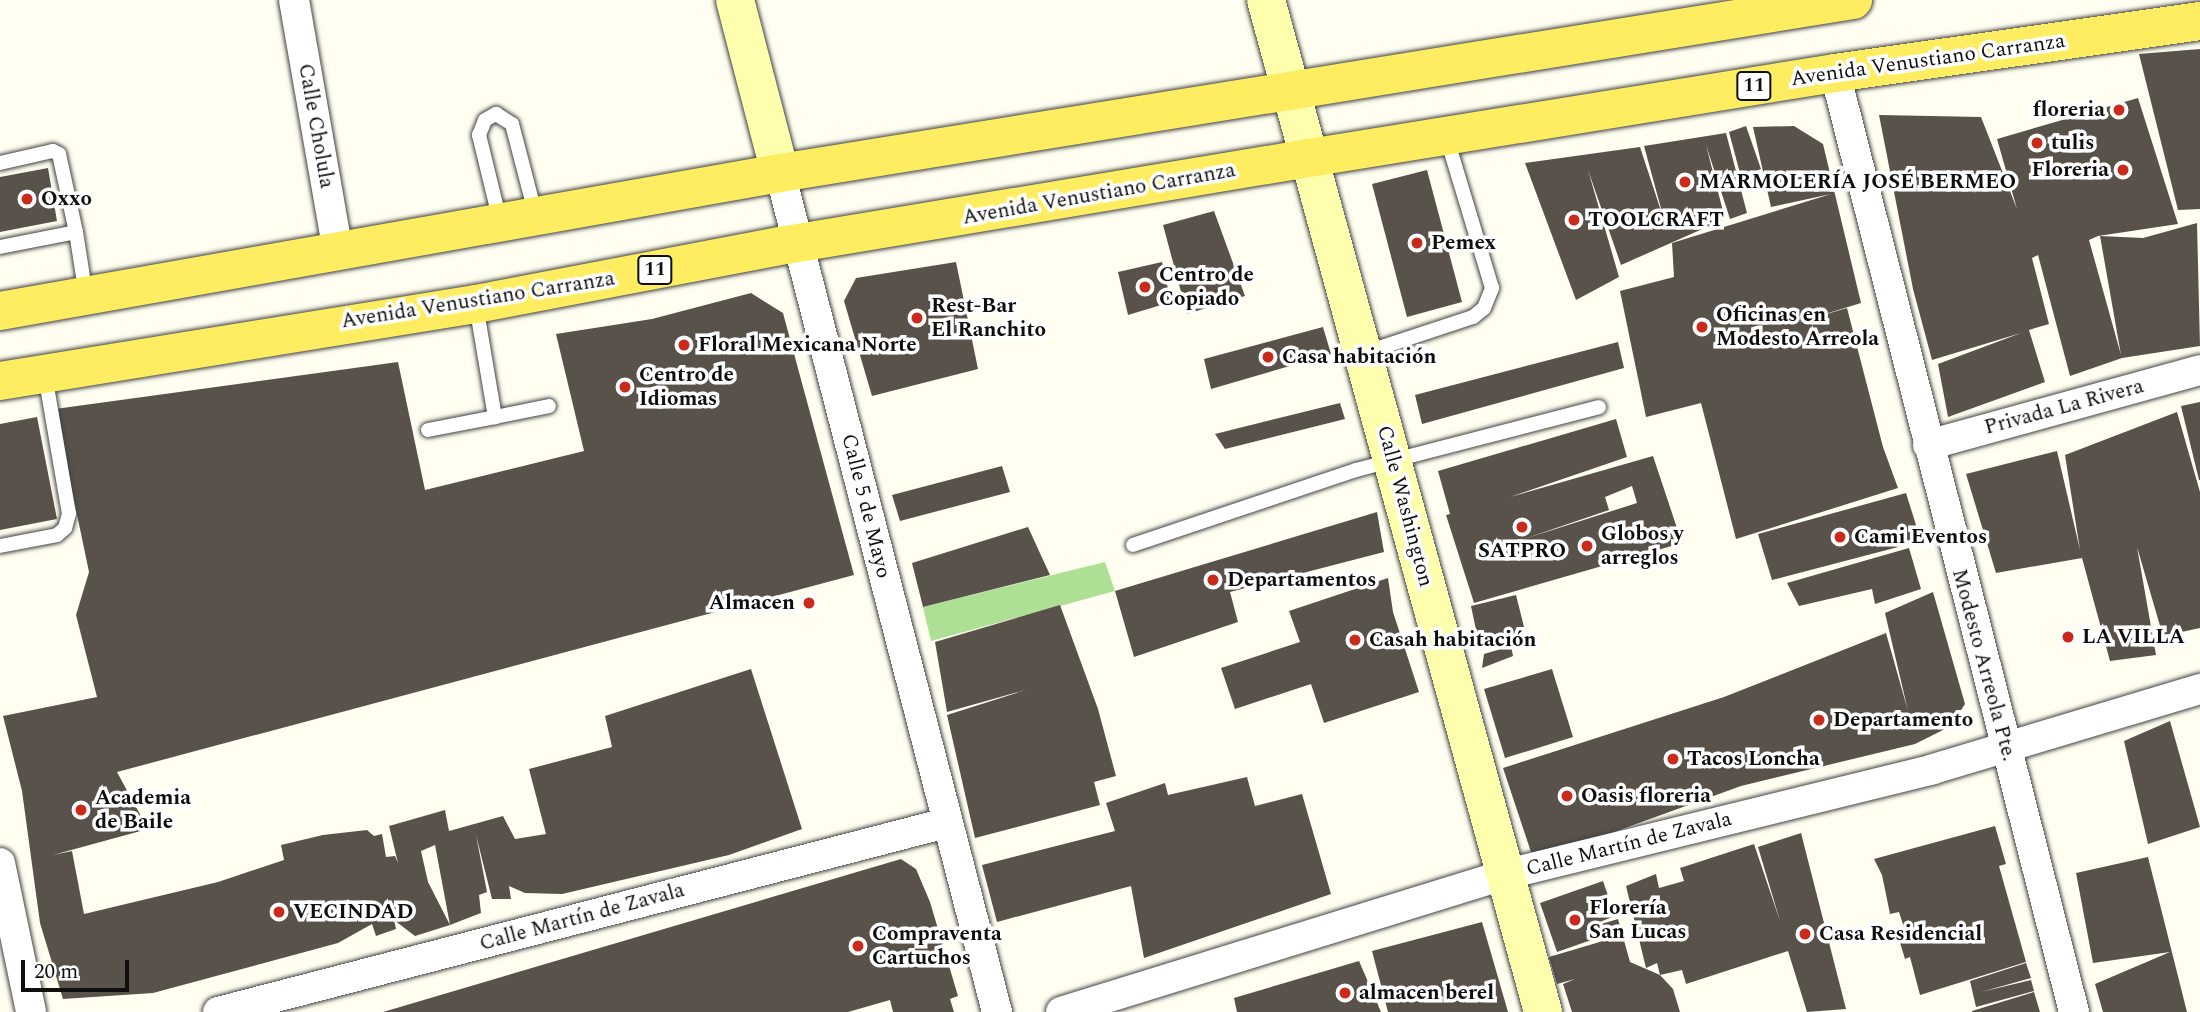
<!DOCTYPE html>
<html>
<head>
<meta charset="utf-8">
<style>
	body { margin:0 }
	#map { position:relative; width:2200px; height:1012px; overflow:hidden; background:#fffef1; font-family:Spectral,serif }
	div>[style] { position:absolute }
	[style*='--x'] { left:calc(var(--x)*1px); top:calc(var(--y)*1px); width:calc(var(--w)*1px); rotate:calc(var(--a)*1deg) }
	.forest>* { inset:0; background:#addf95 }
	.building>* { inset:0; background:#59524b }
	.roads { filter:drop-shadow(0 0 2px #424242) drop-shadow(0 0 2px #424242) }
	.lane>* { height:14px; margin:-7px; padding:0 7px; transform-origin:7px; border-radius:7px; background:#fff }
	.street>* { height:30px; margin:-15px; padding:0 15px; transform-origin:15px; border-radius:15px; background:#fff }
	.secondary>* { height:38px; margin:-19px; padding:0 19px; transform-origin:19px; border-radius:19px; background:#feffac }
	.primary>* { height:38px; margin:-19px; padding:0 19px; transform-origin:19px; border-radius:19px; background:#ffed61 }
	.dots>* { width:19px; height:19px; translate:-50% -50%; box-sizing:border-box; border:4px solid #fff; border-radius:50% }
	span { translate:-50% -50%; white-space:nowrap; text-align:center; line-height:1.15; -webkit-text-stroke:7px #fff; paint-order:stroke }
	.shield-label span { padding:2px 5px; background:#fff; border:2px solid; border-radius:5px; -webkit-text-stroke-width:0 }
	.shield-label { font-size:19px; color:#0f0f0f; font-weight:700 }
	.street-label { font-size:21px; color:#0f0f0f }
	.poi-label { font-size:21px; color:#0f0f0f; font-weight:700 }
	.right { translate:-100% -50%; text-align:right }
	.left { translate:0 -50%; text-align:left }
	.scale { position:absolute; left:21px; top:960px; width:108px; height:32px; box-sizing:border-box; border:4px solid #0f0f0f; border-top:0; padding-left:9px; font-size:21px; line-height:24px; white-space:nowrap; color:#0f0f0f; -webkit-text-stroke:5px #fff; paint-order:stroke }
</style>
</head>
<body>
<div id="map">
	<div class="forest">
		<div style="clip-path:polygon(1105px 562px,1115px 591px,931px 641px,923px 607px)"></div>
	</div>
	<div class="building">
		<div style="clip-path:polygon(2200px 49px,2200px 209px,2178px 210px,2139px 54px)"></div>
		<div style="clip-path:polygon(2138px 98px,2178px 224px,2098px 236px,2089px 240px,2121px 355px,2100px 236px,2143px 238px,2197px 223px,2200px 346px,2122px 358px,2070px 376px,2038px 255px,2032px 258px,2049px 324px,2029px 330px,2045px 382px,1948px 417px,1938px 364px,2021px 333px,1932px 360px,1913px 289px,1879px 115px,1981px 117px,2017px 209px,1997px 139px)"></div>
		<div style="clip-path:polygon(1746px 126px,1761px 169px,1741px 177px,1729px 132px)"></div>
		<div style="clip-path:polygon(1794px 126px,1823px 144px,1861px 303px,1796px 323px,1847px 308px,1883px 447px,1898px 488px,1736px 539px,1701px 403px,1646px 417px,1620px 291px,1674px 277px,1672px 243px,1831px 194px,1771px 207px,1753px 127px)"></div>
		<div style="clip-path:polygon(1726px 133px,1747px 213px,1730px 219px,1706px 145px,1725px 219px,1621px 265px,1588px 170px,1619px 277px,1576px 300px,1525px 163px,1640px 147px,1665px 223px,1644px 146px)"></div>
		<div style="clip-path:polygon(48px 168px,57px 221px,0 232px,0 177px)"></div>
		<div style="clip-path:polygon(1427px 170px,1462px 302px,1407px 317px,1372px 184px)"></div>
		<div style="clip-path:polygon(1214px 211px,1245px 296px,1187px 314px,1163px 225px)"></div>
		<div style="clip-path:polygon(956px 262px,978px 369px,872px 396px,844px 301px,856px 278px)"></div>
		<div style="clip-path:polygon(1162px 262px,1171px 302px,1128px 315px,1118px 272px)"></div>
		<div style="clip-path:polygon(evenodd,751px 293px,783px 313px,854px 575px,117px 772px,148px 829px,53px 855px,72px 851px,84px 914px,218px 882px,284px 860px,281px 845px,323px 835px,367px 830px,374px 836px,382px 834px,386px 857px,395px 856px,398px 863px,389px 826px,445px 810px,449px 831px,503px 816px,515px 839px,546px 834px,529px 769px,612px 747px,605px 716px,751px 669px,802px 829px,729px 855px,562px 894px,525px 893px,509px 886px,511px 899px,492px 899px,476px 835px,487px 892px,479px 895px,481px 913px,450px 925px,415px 936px,394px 920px,396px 929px,376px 936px,372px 924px,338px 943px,153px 993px,63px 999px,40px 923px,22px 791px,3px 716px,97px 697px,76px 615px,89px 572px,55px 409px,398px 362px,425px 490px,584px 451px,556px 334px,652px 319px,751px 293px,435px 845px,450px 925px,428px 882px,421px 851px,435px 845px)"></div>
		<div style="clip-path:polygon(1323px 327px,1331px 354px,1211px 389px,1204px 359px)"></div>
		<div style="clip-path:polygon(1618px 342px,1624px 368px,1422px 424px,1415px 395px)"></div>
		<div style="clip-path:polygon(2200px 402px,2200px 480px,2199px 480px,2181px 406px)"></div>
		<div style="clip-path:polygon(1340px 403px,1345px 419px,1225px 449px,1215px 434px)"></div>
		<div style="clip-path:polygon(2177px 412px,2200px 492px,2200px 628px,2163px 636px,2137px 547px,2156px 655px,2110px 661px,2082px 558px,1996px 573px,1966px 474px,2057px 451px,2080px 550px,2065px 455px)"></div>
		<div style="clip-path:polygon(37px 417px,57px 519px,0 530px,0 424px)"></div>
		<div style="clip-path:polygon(evenodd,1616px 419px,1627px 457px,1510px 497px,1653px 456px,1682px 543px,1474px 603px,1446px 515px,1450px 514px,1438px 471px,1616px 419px,1632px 486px,1637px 503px,1515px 542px,1609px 510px,1605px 497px,1632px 486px)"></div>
		<div style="clip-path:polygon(1002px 466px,1010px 492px,900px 521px,892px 495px)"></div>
		<div style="clip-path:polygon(1906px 493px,1921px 541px,1772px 580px,1758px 534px)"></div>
		<div style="clip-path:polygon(1377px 512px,1384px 552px,1230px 592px,1238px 622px,1134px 657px,1115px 591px)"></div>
		<div style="clip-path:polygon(1028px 527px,1050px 575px,923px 607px,912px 563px)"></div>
		<div style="clip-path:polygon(1909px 548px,1921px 589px,1875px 604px,1872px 589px,1799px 606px,1787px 583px)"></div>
		<div style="clip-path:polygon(1388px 578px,1393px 612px,1419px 692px,1324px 723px,1311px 684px,1235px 709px,1221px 668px,1300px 642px,1289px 611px)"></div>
		<div style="clip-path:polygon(1933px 592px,1965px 704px,1951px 726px,1915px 744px,1741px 786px,1534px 861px,1503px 768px,1724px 697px,1886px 633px,1908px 711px,1885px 613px)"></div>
		<div style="clip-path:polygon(1516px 595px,1525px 631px,1480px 649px,1471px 606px)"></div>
		<div style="clip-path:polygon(1060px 605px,1098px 709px,1116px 776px,1094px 782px,1100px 805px,975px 838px,947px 715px,1029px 689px,947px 712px,935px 642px)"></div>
		<div style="clip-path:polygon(1511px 646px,1513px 656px,1482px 668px,1484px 654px)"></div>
		<div style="clip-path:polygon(1552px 669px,1573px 737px,1505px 758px,1484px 689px)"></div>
		<div style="clip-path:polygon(2170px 721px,2200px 827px,2148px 844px,2124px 741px)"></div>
		<div style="clip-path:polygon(1247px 777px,1255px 806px,1302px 794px,1331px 894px,1144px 958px,1131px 886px,997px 922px,982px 865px,1115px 831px,1106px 803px,1165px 783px,1168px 795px)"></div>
		<div style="clip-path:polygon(1995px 826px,2006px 864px,1999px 866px,2026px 962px,1920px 995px,1910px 957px,1905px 959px,1898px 936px,1906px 934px,1899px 912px,1890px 914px,1882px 875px,1874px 859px)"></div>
		<div style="clip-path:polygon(1801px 833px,1846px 1009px,1807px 1012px,1788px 951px,1686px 984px,1682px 970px,1660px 975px,1673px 989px,1680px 1012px,1572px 1012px,1563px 984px,1575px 979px,1557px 984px,1549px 957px,1603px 941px,1598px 925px,1618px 919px,1630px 962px,1660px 975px,1657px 963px,1646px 968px,1626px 886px,1656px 874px,1659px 888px,1684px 881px,1680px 868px,1754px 844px,1780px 921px,1758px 847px)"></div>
		<div style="clip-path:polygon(2148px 857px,2187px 1012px,2103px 1012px,2095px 984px,2170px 952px,2093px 963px,2076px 873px)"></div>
		<div style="clip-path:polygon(901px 859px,916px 869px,930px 902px,958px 996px,950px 999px,954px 1012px,893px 1012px,890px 1000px,848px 1012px,383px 1012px)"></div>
		<div style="clip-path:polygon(1603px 881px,1615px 916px,1592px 925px,1597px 938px,1557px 952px,1540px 903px)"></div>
		<div style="clip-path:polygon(1482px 922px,1508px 1012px,1388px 1012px,1372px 951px)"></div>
		<div style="clip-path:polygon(1359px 961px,1381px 1012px,1237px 1012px,1234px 998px)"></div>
		<div style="clip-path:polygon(2026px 963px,2031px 978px,1981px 992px,2031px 980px,2034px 991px,1976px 1007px,1970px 981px)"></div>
		<div style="clip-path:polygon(2034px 992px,2040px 1012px,1972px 1012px,1972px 1011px)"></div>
	</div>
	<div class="roads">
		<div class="lane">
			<div style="--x:0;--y:163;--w:54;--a:-12.8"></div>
			<div style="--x:53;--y:151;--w:7;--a:27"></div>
			<div style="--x:59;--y:154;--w:80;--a:77.7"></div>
			<div style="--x:500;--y:221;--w:89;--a:-103.7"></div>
			<div style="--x:479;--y:135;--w:16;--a:-68"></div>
			<div style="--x:485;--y:120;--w:13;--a:-29"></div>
			<div style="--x:496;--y:114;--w:19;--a:32"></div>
			<div style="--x:512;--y:124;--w:95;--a:75.4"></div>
			<div style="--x:0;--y:247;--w:77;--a:-11.2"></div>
			<div style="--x:76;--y:232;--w:65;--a:81.1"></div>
			<div style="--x:476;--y:305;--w:114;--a:80.4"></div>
			<div style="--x:495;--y:417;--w:55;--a:-11.5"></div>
			<div style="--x:1364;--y:353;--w:115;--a:-18.3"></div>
			<div style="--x:1473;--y:317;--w:14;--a:-39"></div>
			<div style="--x:1484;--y:308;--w:22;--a:-68"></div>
			<div style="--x:1492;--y:288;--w:159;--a:-106.8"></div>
			<div style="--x:428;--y:430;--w:68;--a:-11"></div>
			<div style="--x:1133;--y:545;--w:235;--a:-18.6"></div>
			<div style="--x:1356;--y:470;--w:251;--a:-14.5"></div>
			<div style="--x:0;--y:546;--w:58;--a:-10.9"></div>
			<div style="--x:57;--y:535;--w:11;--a:-41"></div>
			<div style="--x:65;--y:528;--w:15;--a:-74"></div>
			<div style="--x:69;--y:514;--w:141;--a:-99.8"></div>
		</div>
		<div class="street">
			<div style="--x:294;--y:0;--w:257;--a:80.1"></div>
			<div style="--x:1835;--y:73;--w:969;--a:75.72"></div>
			<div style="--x:780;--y:173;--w:867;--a:75.5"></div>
			<div style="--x:1928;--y:445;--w:282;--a:-15.4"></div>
			<div style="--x:0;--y:863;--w:152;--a:78.2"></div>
			<div style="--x:218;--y:1012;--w:752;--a:-14.55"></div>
			<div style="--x:1061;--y:1012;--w:467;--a:-17.2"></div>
			<div style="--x:1507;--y:874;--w:439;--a:-13.8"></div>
			<div style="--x:1933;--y:769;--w:279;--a:-16.7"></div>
		</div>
		<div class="secondary">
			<div style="--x:735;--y:0;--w:179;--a:75.4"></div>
			<div style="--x:1266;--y:0;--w:1049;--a:74.69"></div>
		</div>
		<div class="primary">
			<div style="--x:0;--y:311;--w:792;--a:-10.03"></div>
			<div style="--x:780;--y:173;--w:1087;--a:-9.16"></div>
			<div style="--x:0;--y:381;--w:482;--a:-9.2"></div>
			<div style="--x:476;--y:304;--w:316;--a:-10.8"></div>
			<div style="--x:786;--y:245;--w:530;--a:-9.44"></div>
			<div style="--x:1309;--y:158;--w:533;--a:-9.18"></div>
			<div style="--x:1835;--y:73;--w:369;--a:-8.1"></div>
		</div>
	</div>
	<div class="dots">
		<div style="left:2119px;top:110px;background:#ca2a1c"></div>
		<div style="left:2037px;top:143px;background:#ca2a1c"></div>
		<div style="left:2123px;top:170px;background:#ca2a1c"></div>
		<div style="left:1685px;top:182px;background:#ca2a1c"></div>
		<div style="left:27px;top:199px;background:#ca2a1c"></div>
		<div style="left:1574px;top:220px;background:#ca2a1c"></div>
		<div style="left:1417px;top:243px;background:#ca2a1c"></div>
		<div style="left:1145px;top:287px;background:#ca2a1c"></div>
		<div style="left:917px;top:318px;background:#ca2a1c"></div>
		<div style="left:1702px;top:327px;background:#ca2a1c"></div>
		<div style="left:684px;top:345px;background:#ca2a1c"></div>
		<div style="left:1268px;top:357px;background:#ca2a1c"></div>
		<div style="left:625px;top:387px;background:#ca2a1c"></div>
		<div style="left:1522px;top:527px;background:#ca2a1c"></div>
		<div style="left:1840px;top:537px;background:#ca2a1c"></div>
		<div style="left:1587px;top:546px;background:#ca2a1c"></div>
		<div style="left:1213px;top:580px;background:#ca2a1c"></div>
		<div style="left:809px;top:603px;background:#ca2a1c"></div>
		<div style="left:2068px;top:637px;background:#ca2a1c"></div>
		<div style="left:1355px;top:640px;background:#ca2a1c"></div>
		<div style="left:1819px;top:720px;background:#ca2a1c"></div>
		<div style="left:1673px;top:759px;background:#ca2a1c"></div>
		<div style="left:1567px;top:796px;background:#ca2a1c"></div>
		<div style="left:81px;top:810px;background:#ca2a1c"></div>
		<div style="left:279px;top:912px;background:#ca2a1c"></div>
		<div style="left:1575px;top:920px;background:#ca2a1c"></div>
		<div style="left:1805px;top:934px;background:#ca2a1c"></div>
		<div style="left:858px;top:946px;background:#ca2a1c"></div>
		<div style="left:1345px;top:993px;background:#ca2a1c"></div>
	</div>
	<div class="shield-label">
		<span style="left:1754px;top:86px">11</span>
		<span style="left:655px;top:270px">11</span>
	</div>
	<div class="street-label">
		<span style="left:1928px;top:60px;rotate:-8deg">Avenida Venustiano Carranza</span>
		<span style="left:316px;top:126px;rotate:80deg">Calle Cholula</span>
		<span style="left:1099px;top:194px;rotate:-10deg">Avenida Venustiano Carranza</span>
		<span style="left:478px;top:300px;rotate:-9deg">Avenida Venustiano Carranza</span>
		<span style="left:2064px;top:407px;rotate:-15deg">Privada La Rivera</span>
		<span style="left:866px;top:506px;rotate:76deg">Calle 5 de Mayo</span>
		<span style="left:1405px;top:506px;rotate:75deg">Calle Washington</span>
		<span style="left:1984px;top:665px;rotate:75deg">Modesto Arreola Pte.</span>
		<span style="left:1629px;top:844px;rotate:-14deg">Calle Martín de Zavala</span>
		<span style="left:582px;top:917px;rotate:-15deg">Calle Martín de Zavala</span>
	</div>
	<div class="poi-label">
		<span class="right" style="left:2105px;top:110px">floreria</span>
		<span class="left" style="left:2051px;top:143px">tulis</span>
		<span class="right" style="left:2109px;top:170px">Floreria</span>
		<span class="left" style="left:1699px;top:182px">MARMOLERÍA JOSÉ BERMEO</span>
		<span class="left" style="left:41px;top:199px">Oxxo</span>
		<span class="left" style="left:1588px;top:220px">TOOLCRAFT</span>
		<span class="left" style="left:1431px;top:243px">Pemex</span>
		<span class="left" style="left:1159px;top:287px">Centro de<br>Copiado</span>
		<span class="left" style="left:931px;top:318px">Rest-Bar<br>El Ranchito</span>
		<span class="left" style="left:1716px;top:327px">Oficinas en<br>Modesto Arreola</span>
		<span class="left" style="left:698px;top:345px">Floral Mexicana Norte</span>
		<span class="left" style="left:1282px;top:357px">Casa habitación</span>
		<span class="left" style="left:639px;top:387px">Centro de<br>Idiomas</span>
		<span class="left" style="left:1601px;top:546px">Globos y<br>arreglos</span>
		<span class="left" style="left:1854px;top:537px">Cami Eventos</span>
		<span style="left:1522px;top:551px">SATPRO</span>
		<span class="left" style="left:1227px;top:580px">Departamentos</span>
		<span class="right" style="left:795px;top:603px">Almacen</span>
		<span class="left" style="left:2082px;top:637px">LA VILLA</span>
		<span class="left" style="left:1369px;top:640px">Casah habitación</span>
		<span class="left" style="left:1833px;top:720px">Departamento</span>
		<span class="left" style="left:1687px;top:759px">Tacos Loncha</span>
		<span class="left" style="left:1581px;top:796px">Oasis floreria</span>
		<span class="left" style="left:95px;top:810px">Academia<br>de Baile</span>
		<span class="left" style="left:1589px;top:920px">Florería<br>San Lucas</span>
		<span class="left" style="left:293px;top:912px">VECINDAD</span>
		<span class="left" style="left:872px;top:946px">Compraventa<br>Cartuchos</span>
		<span class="left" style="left:1819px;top:934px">Casa Residencial</span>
		<span class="left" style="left:1359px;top:993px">almacen berel</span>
	</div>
	<div class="scale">20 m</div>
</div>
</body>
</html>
